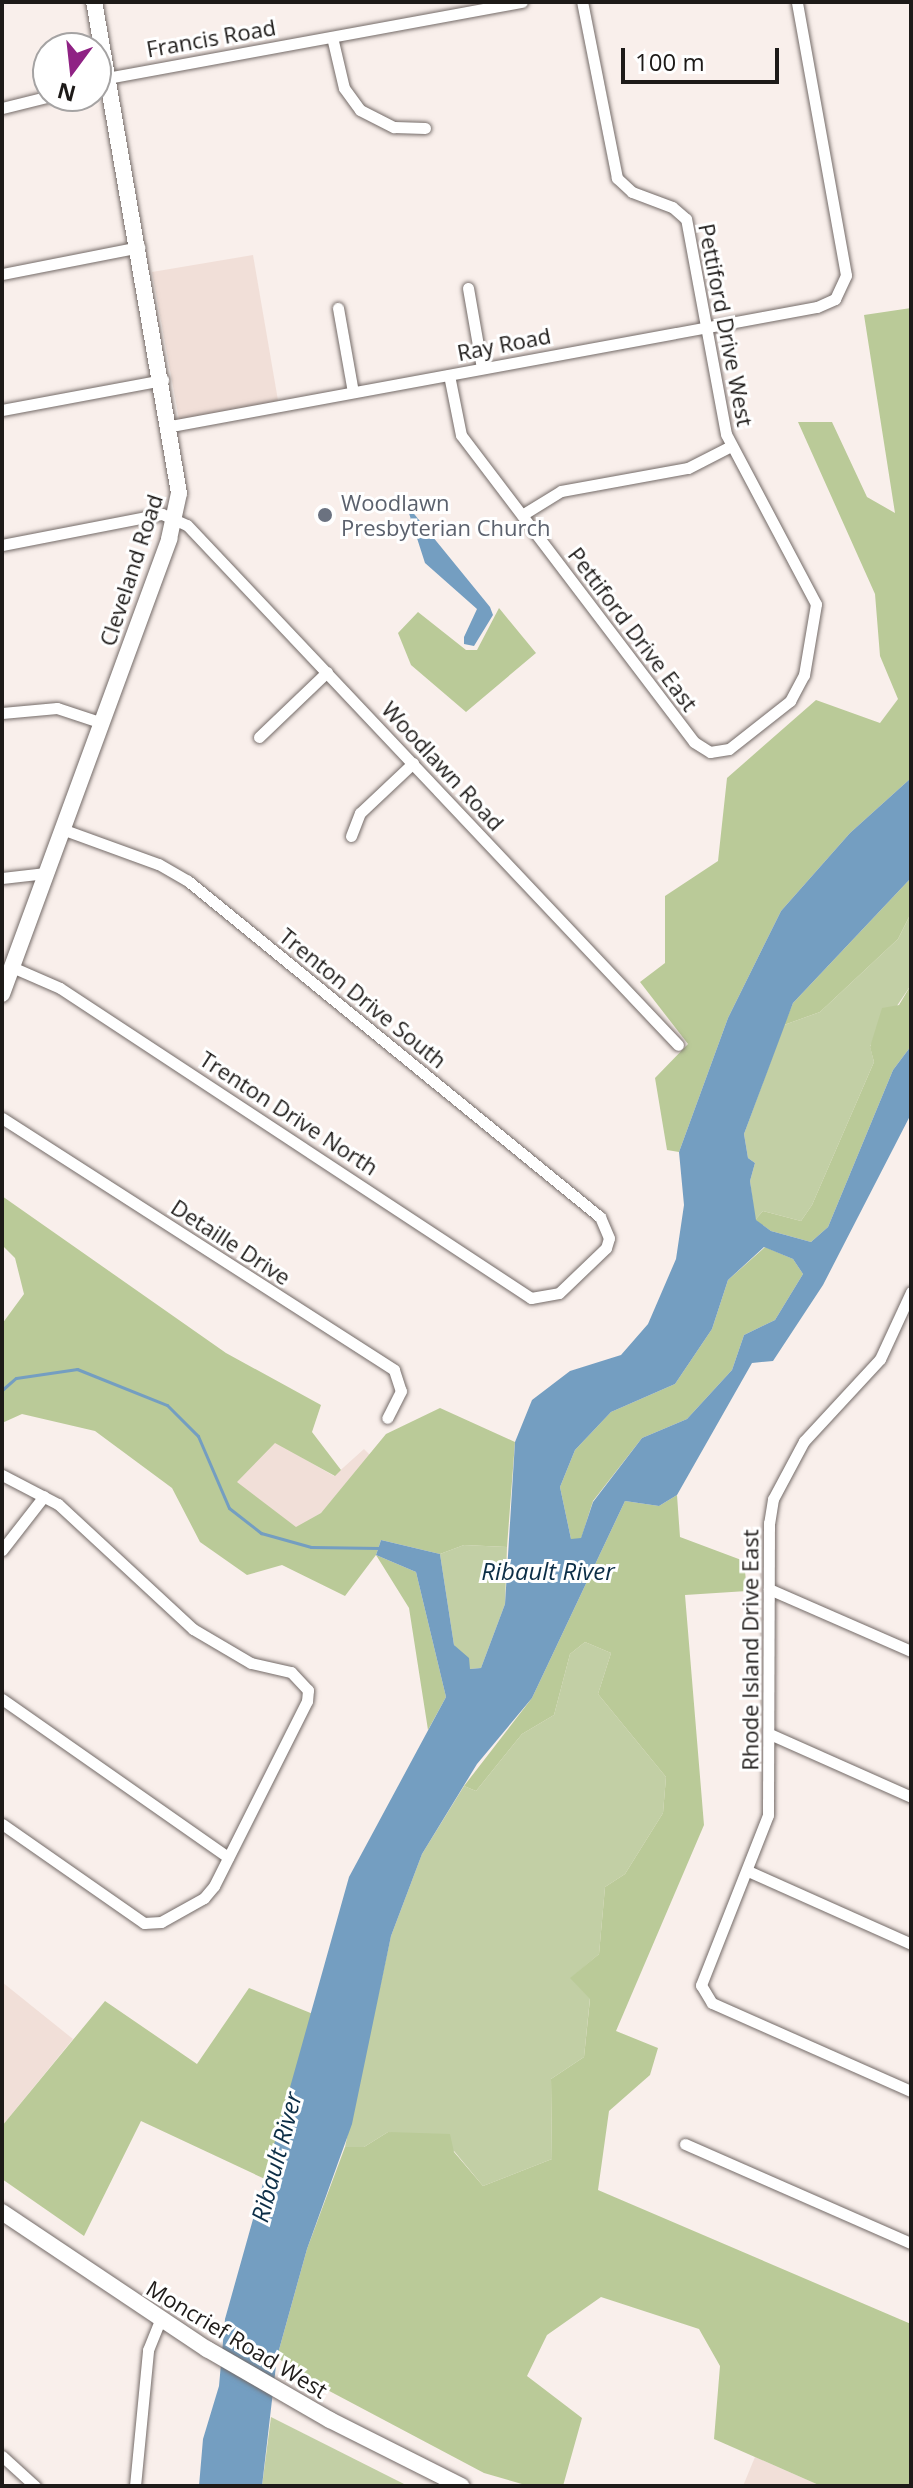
<!DOCTYPE html>
<html>
<head>
<meta charset="utf-8">
<style>
	body { margin:0 }
	#map { position:relative; width:913px; height:2488px; overflow:hidden; background:#f9efeb; font-family:"Open Sans",sans-serif }
	div>[style] { position:absolute }
	[style*='--x'] { left:calc(var(--x)*1px); top:calc(var(--y)*1px); width:calc(var(--w)*1px); rotate:calc(var(--a)*1deg) }
	.built>* { inset:0; background:#f1dfd8 }
	.green>* { inset:0; background:#c2cfa5 }
	.forest>* { inset:0; background:#baca98 }
	.water>* { inset:0; background:#749ec1 }
	.stream>* { height:3px; margin:-1.5px; padding:0 1.5px; transform-origin:1.5px; border-radius:1.5px; background:#749ec1 }
	.roads { filter:drop-shadow(0 0 2px #746b68) drop-shadow(0 0 2px #746b68) }
	.street>* { height:11px; margin:-5.5px; padding:0 5.5px; transform-origin:5.5px; border-radius:5.5px; background:#fff }
	.secondary>* { height:16px; margin:-8px; padding:0 8px; transform-origin:8px; border-radius:8px; background:#fff }
	.dots>* { width:22px; height:22px; translate:-50% -50%; box-sizing:border-box; border:4px solid #fff; border-radius:50% }
	span { translate:-50% -50%; white-space:nowrap; text-align:center; line-height:1.15; -webkit-text-stroke:6px #fff; paint-order:stroke }
	.street-label { font-size:22px; color:#1d1a18 }
	.worship-label { font-size:22px; color:#5b616d }
	.left { translate:0 -50%; text-align:left }
	.water-label { font-size:24px; color:#0c2e47; font-style:italic }
	.frame { position:absolute; inset:0; border:4px solid #1d1a18; pointer-events:none }
	.north { position:absolute; left:32px; top:32px; width:80px; height:80px; box-sizing:border-box; background:#fff; border:2px solid #a5a3a3; border-radius:50%; rotate:195deg; font-size:22px; font-weight:700; line-height:32px; text-align:center; color:#1d1a18 }
	.north::after { content:''; display:block; margin:auto; width:28px; height:36px; background:#8f2284; clip-path:polygon(50% 0,100% 100%,50% 72%,0 100%) }
	.scale { position:absolute; left:621px; top:48px; width:158px; height:36px; box-sizing:border-box; border:4px solid #1d1a18; border-top:0; padding-left:10px; font-size:24px; line-height:28px; white-space:nowrap; color:#1d1a18; -webkit-text-stroke:6px #fff; paint-order:stroke }
</style>
</head>
<body>
<div id="map">
	<div class="built">
		<div style="clip-path:polygon(253px 255px,280px 412px,181px 430px,152px 272px)"></div>
		<div style="clip-path:polygon(275px 1442px,334px 1476px,364px 1449px,370px 1455px,321px 1513px,296px 1528px,236px 1482px)"></div>
		<div style="clip-path:polygon(2px 1982px,73px 2039px,2px 2126px)"></div>
		<div style="clip-path:polygon(755px 2457px,821px 2486px,743px 2486px)"></div>
	</div>
	<div class="green">
		<div style="clip-path:polygon(911px 913px,911px 985px,870px 1046px,874px 1062px,812px 1205px,801px 1221px,763px 1211px,755px 1220px,750px 1181px,755px 1163px,748px 1158px,744px 1134px,784px 1025px,820px 1012px,898px 939px)"></div>
		<div style="clip-path:polygon(464px 1545px,507px 1547px,505px 1604px,481px 1668px,470px 1669px,454px 1645px,440px 1554px)"></div>
		<div style="clip-path:polygon(585px 1642px,611px 1653px,598px 1694px,666px 1777px,663px 1813px,625px 1874px,605px 1887px,599px 1954px,571px 1978px,590px 1998px,584px 2057px,551px 2079px,552px 2159px,483px 2186px,454px 2151px,388px 2132px,364px 2147px,345px 2147px,391px 1936px,422px 1854px,464px 1786px,476px 1791px,522px 1734px,554px 1715px,570px 1654px)"></div>
		<div style="clip-path:polygon(271px 2417px,408px 2486px,262px 2486px)"></div>
	</div>
	<div class="forest">
		<div style="clip-path:polygon(911px 308px,911px 778px,850px 833px,781px 911px,728px 1018px,679px 1152px,667px 1150px,655px 1078px,688px 1044px,640px 982px,665px 963px,665px 896px,718px 861px,727px 778px,816px 700px,880px 723px,898px 699px,880px 656px,875px 594px,798px 422px,832px 422px,867px 497px,895px 513px,864px 315px)"></div>
		<div style="clip-path:polygon(499px 608px,536px 653px,466px 712px,411px 665px,398px 633px,418px 612px,466px 650px,477px 650px)"></div>
		<div style="clip-path:polygon(911px 878px,911px 913px,898px 939px,820px 1012px,784px 1025px,793px 1003px)"></div>
		<div style="clip-path:polygon(911px 985px,911px 1046px,893px 1070px,828px 1227px,811px 1242px,771px 1231px,755px 1220px,763px 1211px,801px 1221px,812px 1205px,874px 1062px,870px 1047px,882px 1008px,899px 1005px)"></div>
		<div style="clip-path:polygon(2px 1196px,226px 1353px,321px 1405px,312px 1432px,341px 1470px,335px 1476px,275px 1443px,237px 1482px,296px 1527px,321px 1513px,386px 1434px,440px 1408px,515px 1442px,507px 1547px,464px 1545px,440px 1554px,381px 1540px,376px 1555px,416px 1572px,446px 1697px,428px 1730px,409px 1608px,376px 1555px,345px 1596px,282px 1565px,247px 1575px,200px 1542px,172px 1488px,95px 1431px,22px 1414px,2px 1423px,2px 1324px,24px 1294px,15px 1258px,2px 1245px)"></div>
		<div style="clip-path:polygon(765px 1247px,793px 1259px,803px 1274px,775px 1320px,744px 1335px,732px 1370px,687px 1419px,642px 1438px,593px 1501px,581px 1539px,571px 1539px,560px 1487px,575px 1450px,611px 1412px,675px 1384px,712px 1329px,728px 1280px)"></div>
		<div style="clip-path:polygon(677px 1495px,680px 1537px,744px 1561px,747px 1591px,685px 1595px,704px 1825px,616px 2031px,658px 2048px,650px 2075px,609px 2111px,598px 2190px,911px 2324px,911px 2486px,821px 2486px,714px 2439px,720px 2366px,699px 2329px,601px 2297px,547px 2335px,527px 2376px,582px 2418px,563px 2486px,529px 2486px,484px 2473px,301px 2376px,277px 2357px,307px 2249px,345px 2147px,364px 2147px,388px 2132px,450px 2134px,454px 2152px,483px 2186px,552px 2159px,551px 2079px,584px 2057px,590px 1999px,570px 1978px,599px 1954px,605px 1887px,625px 1874px,663px 1813px,666px 1777px,598px 1694px,611px 1653px,585px 1642px,570px 1654px,554px 1715px,522px 1734px,476px 1791px,464px 1786px,532px 1698px,625px 1501px,659px 1506px)"></div>
		<div style="clip-path:polygon(249px 1988px,313px 2014px,267px 2180px,141px 2121px,84px 2236px,2px 2179px,2px 2126px,105px 2001px,197px 2064px)"></div>
	</div>
	<div class="water">
		<div style="clip-path:polygon(406px 504px,490px 607px,493px 615px,474px 646px,464px 644px,464px 637px,477px 609px,425px 563px)"></div>
		<div style="clip-path:polygon(evenodd,911px 778px,911px 878px,793px 1003px,744px 1134px,748px 1158px,755px 1163px,750px 1181px,756px 1220px,771px 1231px,811px 1242px,828px 1227px,893px 1070px,911px 1046px,911px 1114px,823px 1285px,773px 1361px,752px 1363px,677px 1495px,659px 1506px,625px 1501px,532px 1698px,477px 1764px,422px 1854px,391px 1936px,352px 2124px,307px 2249px,277px 2357px,262px 2486px,199px 2486px,203px 2439px,219px 2386px,225px 2319px,349px 1877px,446px 1697px,416px 1572px,376px 1555px,381px 1540px,440px 1554px,454px 1645px,469px 1658px,470px 1669px,481px 1668px,505px 1604px,515px 1442px,532px 1400px,570px 1371px,621px 1355px,648px 1324px,676px 1259px,684px 1205px,679px 1152px,728px 1018px,781px 911px,850px 833px,911px 778px,764px 1247px,793px 1259px,803px 1274px,775px 1320px,744px 1335px,732px 1370px,687px 1419px,642px 1438px,593px 1502px,581px 1538px,571px 1539px,560px 1487px,575px 1450px,611px 1412px,675px 1384px,712px 1329px,728px 1280px,764px 1247px)"></div>
	</div>
	<div class="stream">
		<div style="--x:2;--y:1390;--w:18;--a:-41"></div>
		<div style="--x:16;--y:1378;--w:62;--a:-8.4"></div>
		<div style="--x:77;--y:1369;--w:97;--a:21.8"></div>
		<div style="--x:167;--y:1405;--w:44;--a:45"></div>
		<div style="--x:198;--y:1436;--w:78;--a:66.7"></div>
		<div style="--x:229;--y:1508;--w:41;--a:38"></div>
		<div style="--x:261;--y:1533;--w:52;--a:15.6"></div>
		<div style="--x:311;--y:1547;--w:69;--a:0.8"></div>
	</div>
	<div class="roads">
		<div class="street">
			<div style="--x:332;--y:37;--w:52;--a:76.8"></div>
			<div style="--x:344;--y:88;--w:27;--a:54"></div>
			<div style="--x:360;--y:110;--w:38;--a:27"></div>
			<div style="--x:394;--y:127;--w:31;--a:2"></div>
			<div style="--x:96;--y:80;--w:433;--a:-10.4"></div>
			<div style="--x:2;--y:108;--w:49;--a:-14"></div>
			<div style="--x:2;--y:274;--w:140;--a:-11.1"></div>
			<div style="--x:468;--y:288;--w:81;--a:80.1"></div>
			<div style="--x:338;--y:308;--w:85;--a:79.9"></div>
			<div style="--x:449;--y:375;--w:61;--a:78.7"></div>
			<div style="--x:461;--y:435;--w:385;--a:52.8"></div>
			<div style="--x:694;--y:742;--w:19;--a:32"></div>
			<div style="--x:710;--y:752;--w:19;--a:-9"></div>
			<div style="--x:729;--y:749;--w:78;--a:-38.2"></div>
			<div style="--x:790;--y:701;--w:30;--a:-62"></div>
			<div style="--x:804;--y:675;--w:72;--a:-80.4"></div>
			<div style="--x:816;--y:604;--w:192;--a:-117.9"></div>
			<div style="--x:726;--y:434;--w:219;--a:-100.5"></div>
			<div style="--x:686;--y:219;--w:18;--a:-139"></div>
			<div style="--x:672;--y:207;--w:43;--a:-159.4"></div>
			<div style="--x:632;--y:192;--w:21;--a:-137"></div>
			<div style="--x:617;--y:178;--w:179;--a:-101.2"></div>
			<div style="--x:2;--y:410;--w:164;--a:-10.6"></div>
			<div style="--x:171;--y:426;--w:657;--a:-10.44"></div>
			<div style="--x:817;--y:307;--w:20;--a:-24"></div>
			<div style="--x:835;--y:299;--w:26;--a:-65"></div>
			<div style="--x:846;--y:275;--w:277;--a:-100.2"></div>
			<div style="--x:522;--y:515;--w:46;--a:-31.6"></div>
			<div style="--x:561;--y:491;--w:129;--a:-10.3"></div>
			<div style="--x:688;--y:468;--w:48;--a:-27.1"></div>
			<div style="--x:2;--y:545;--w:163;--a:-11"></div>
			<div style="--x:162;--y:514;--w:27;--a:24"></div>
			<div style="--x:187;--y:525;--w:715;--a:46.64"></div>
			<div style="--x:2;--y:713;--w:55;--a:-5.2"></div>
			<div style="--x:57;--y:708;--w:47;--a:18.4"></div>
			<div style="--x:259;--y:737;--w:94;--a:-43.7"></div>
			<div style="--x:351;--y:836;--w:25;--a:-69"></div>
			<div style="--x:360;--y:813;--w:73;--a:-43.3"></div>
			<div style="--x:2;--y:878;--w:44;--a:-6.5"></div>
			<div style="--x:12;--y:967;--w:52;--a:23.6"></div>
			<div style="--x:60;--y:988;--w:564;--a:33.35"></div>
			<div style="--x:531;--y:1298;--w:28;--a:-10"></div>
			<div style="--x:559;--y:1293;--w:65;--a:-43.8"></div>
			<div style="--x:606;--y:1248;--w:10;--a:-73"></div>
			<div style="--x:609;--y:1238;--w:23;--a:-113"></div>
			<div style="--x:600;--y:1217;--w:532;--a:-140.8"></div>
			<div style="--x:188;--y:881;--w:34;--a:-150"></div>
			<div style="--x:158;--y:864;--w:102;--a:-160"></div>
			<div style="--x:2;--y:1118;--w:466;--a:32.7"></div>
			<div style="--x:394;--y:1370;--w:22;--a:72"></div>
			<div style="--x:401;--y:1391;--w:30;--a:117"></div>
			<div style="--x:911;--y:1292;--w:74;--a:114.8"></div>
			<div style="--x:880;--y:1359;--w:112;--a:132.8"></div>
			<div style="--x:804;--y:1441;--w:66;--a:118.1"></div>
			<div style="--x:773;--y:1499;--w:24;--a:99"></div>
			<div style="--x:769;--y:1523;--w:292;--a:90.2"></div>
			<div style="--x:768;--y:1815;--w:183;--a:111.5"></div>
			<div style="--x:701;--y:1985;--w:21;--a:59"></div>
			<div style="--x:712;--y:2003;--w:218;--a:23.9"></div>
			<div style="--x:2;--y:1475;--w:63;--a:27.4"></div>
			<div style="--x:58;--y:1504;--w:184;--a:42.8"></div>
			<div style="--x:193;--y:1629;--w:67;--a:30.4"></div>
			<div style="--x:251;--y:1663;--w:41;--a:12.7"></div>
			<div style="--x:291;--y:1672;--w:25;--a:47"></div>
			<div style="--x:308;--y:1690;--w:11;--a:95"></div>
			<div style="--x:307;--y:1701;--w:207;--a:116.7"></div>
			<div style="--x:214;--y:1886;--w:16;--a:130"></div>
			<div style="--x:204;--y:1898;--w:49;--a:150.8"></div>
			<div style="--x:161;--y:1922;--w:17;--a:177"></div>
			<div style="--x:144;--y:1923;--w:173;--a:-145.1"></div>
			<div style="--x:2;--y:1550;--w:68;--a:-52.1"></div>
			<div style="--x:769;--y:1589;--w:155;--a:23.6"></div>
			<div style="--x:2;--y:1699;--w:276;--a:35"></div>
			<div style="--x:772;--y:1735;--w:152;--a:24"></div>
			<div style="--x:748;--y:1871;--w:179;--a:24.1"></div>
			<div style="--x:685;--y:2144;--w:247;--a:23.7"></div>
			<div style="--x:2;--y:2456;--w:45;--a:42.3"></div>
			<div style="--x:135;--y:2486;--w:137;--a:-84.5"></div>
			<div style="--x:148;--y:2350;--w:31;--a:-68"></div>
		</div>
		<div class="secondary">
			<div style="--x:2;--y:994;--w:485;--a:-69.8"></div>
			<div style="--x:169;--y:539;--w:47;--a:-77.7"></div>
			<div style="--x:179;--y:493;--w:498;--a:-99.8"></div>
			<div style="--x:2;--y:2212;--w:247;--a:33.8"></div>
			<div style="--x:207;--y:2349;--w:142;--a:30"></div>
			<div style="--x:330;--y:2420;--w:147;--a:26.7"></div>
		</div>
	</div>
	<div class="dots">
		<div style="left:325px;top:515px;background:#6b7280"></div>
	</div>
	<div class="street-label">
		<span style="left:211px;top:38px;rotate:-10deg">Francis Road</span>
		<span style="left:726px;top:325px;rotate:79deg">Pettiford Drive West</span>
		<span style="left:504px;top:344px;rotate:-11deg">Ray Road</span>
		<span style="left:131px;top:570px;rotate:-72deg">Cleveland Road</span>
		<span style="left:633px;top:629px;rotate:53deg">Pettiford Drive East</span>
		<span style="left:443px;top:766px;rotate:47deg">Woodlawn Road</span>
		<span style="left:363px;top:998px;rotate:39deg">Trenton Drive South</span>
		<span style="left:289px;top:1113px;rotate:33deg">Trenton Drive North</span>
		<span style="left:231px;top:1242px;rotate:33deg">Detaille Drive</span>
		<span style="left:750px;top:1650px;rotate:-90deg">Rhode Island Drive East</span>
		<span style="left:237px;top:2339px;rotate:31deg">Moncrief Road West</span>
	</div>
	<div class="worship-label">
		<span class="left" style="left:341px;top:515px">Woodlawn<br>Presbyterian Church</span>
	</div>
	<div class="water-label">
		<span style="left:548px;top:1571px">Ribault River</span>
		<span style="left:276px;top:2157px;rotate:-75deg">Ribault River</span>
	</div>
	<div class="frame"></div>
	<div class="north">N</div>
	<div class="scale">100 m</div>
</div>
</body>
</html>
